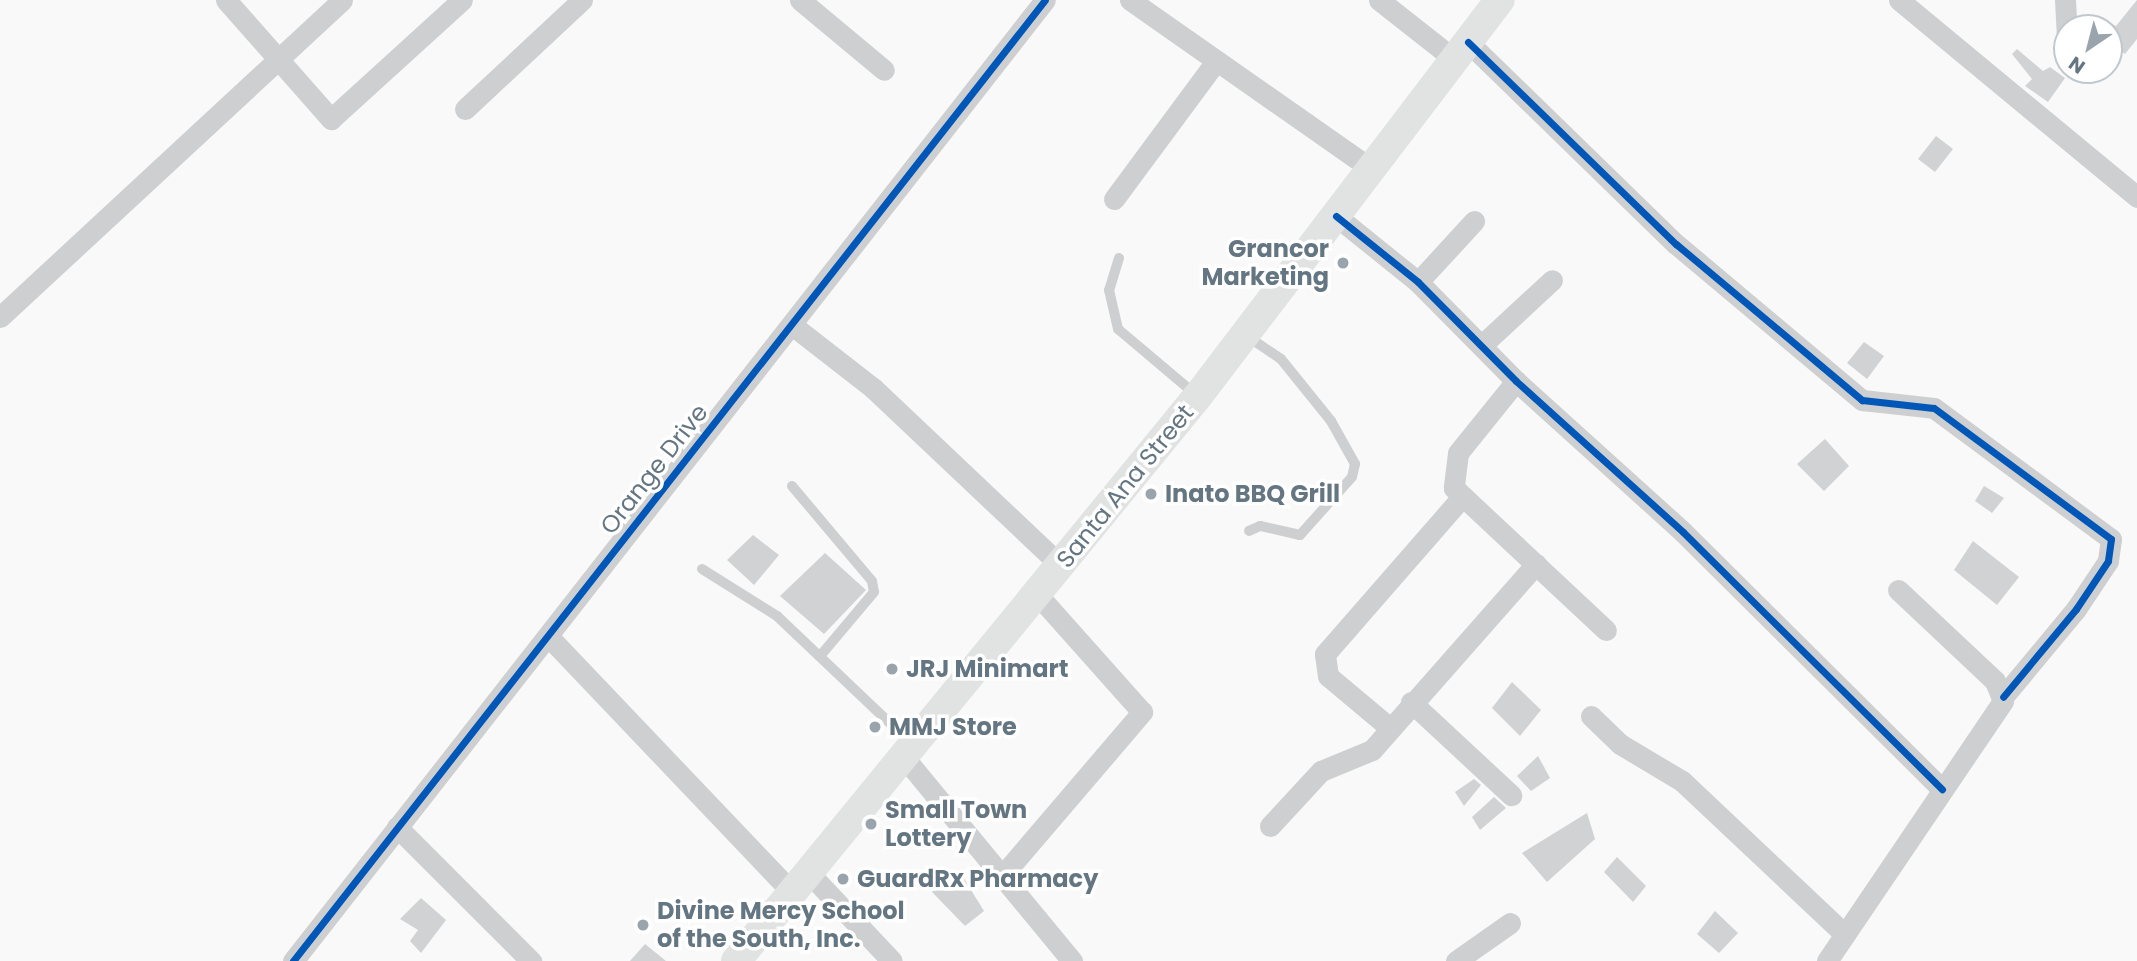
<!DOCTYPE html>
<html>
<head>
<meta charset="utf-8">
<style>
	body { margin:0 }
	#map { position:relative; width:2137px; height:961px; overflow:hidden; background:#f9f9f9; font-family:Poppins,sans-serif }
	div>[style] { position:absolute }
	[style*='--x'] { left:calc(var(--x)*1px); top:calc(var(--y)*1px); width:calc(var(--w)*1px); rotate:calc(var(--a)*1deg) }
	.building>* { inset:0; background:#d0d2d3 }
	.service>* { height:10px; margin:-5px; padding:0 5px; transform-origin:5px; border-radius:5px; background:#cecfd0 }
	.minor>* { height:21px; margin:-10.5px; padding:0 10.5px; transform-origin:10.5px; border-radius:10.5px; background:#cecfd0 }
	.secondary>* { height:30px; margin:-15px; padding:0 15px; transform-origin:15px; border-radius:15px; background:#e1e2e2 }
	.cycleway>* { height:7px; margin:-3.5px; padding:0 3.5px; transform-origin:3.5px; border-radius:3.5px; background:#0057b8 }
	.dots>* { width:19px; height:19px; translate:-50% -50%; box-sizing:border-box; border:4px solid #fff; border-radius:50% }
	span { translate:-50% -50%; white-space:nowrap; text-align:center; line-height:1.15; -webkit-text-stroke:7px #fff; paint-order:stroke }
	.poi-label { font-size:24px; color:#657683; font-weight:700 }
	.right { translate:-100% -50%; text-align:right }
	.left { translate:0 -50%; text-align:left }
	.street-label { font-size:24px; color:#657683 }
	.north { position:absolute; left:2053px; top:14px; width:70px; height:70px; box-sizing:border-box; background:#fff; border:2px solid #c1c8cd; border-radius:50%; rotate:215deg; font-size:19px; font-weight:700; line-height:28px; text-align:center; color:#657683 }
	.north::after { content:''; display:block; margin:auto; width:24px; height:32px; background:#99a4ac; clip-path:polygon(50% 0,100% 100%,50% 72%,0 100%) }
</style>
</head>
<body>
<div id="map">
	<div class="building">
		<div style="clip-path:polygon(2137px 0,2137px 39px,2125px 54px,2109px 43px,2109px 23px,2116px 26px)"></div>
		<div style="clip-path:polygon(2017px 49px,2043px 71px,2050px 67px,2065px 78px,2048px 102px,2025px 86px,2032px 79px,2012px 54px)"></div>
		<div style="clip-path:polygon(1936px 136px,1953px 149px,1935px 172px,1918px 159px)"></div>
		<div style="clip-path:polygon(1864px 342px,1884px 356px,1867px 379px,1847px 363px)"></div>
		<div style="clip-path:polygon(1825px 439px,1849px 466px,1824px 491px,1797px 464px)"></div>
		<div style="clip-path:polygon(1984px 486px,2004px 498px,1992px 513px,1975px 501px)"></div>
		<div style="clip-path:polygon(753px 535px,779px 555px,754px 585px,727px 560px)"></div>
		<div style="clip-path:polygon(1973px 541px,2019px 577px,1997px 605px,1954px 570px)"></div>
		<div style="clip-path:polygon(825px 553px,866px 590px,824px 634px,780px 596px)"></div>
		<div style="clip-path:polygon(1512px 682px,1541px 710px,1520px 736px,1492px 708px)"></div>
		<div style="clip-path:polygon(1538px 756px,1550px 778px,1531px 791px,1517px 776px)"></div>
		<div style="clip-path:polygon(1474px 779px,1481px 785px,1464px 806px,1455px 792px)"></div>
		<div style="clip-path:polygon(1494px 797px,1506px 808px,1480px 830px,1472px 817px)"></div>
		<div style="clip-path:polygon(1587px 813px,1595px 839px,1547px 882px,1522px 853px)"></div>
		<div style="clip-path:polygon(1617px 857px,1646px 886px,1633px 902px,1604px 872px)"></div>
		<div style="clip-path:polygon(958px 869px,984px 911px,965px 926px,932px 892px)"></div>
		<div style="clip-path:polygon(421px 898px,446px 920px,421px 953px,410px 941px,418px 930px,400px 919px)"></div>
		<div style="clip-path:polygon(1715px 911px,1738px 933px,1719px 953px,1697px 934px)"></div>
		<div style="clip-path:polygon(645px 944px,666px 961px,630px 961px)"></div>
	</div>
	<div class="service">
		<div style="--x:1119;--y:258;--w:34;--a:107"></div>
		<div style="--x:1109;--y:290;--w:40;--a:77"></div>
		<div style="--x:1118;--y:329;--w:101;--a:40.2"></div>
		<div style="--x:1247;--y:336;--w:41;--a:34.1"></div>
		<div style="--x:1281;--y:359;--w:80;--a:51.1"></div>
		<div style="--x:1331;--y:421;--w:49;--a:60.8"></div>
		<div style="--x:1355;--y:464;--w:13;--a:103"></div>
		<div style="--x:1352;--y:477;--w:78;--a:131.9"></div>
		<div style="--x:1300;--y:535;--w:41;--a:-167.3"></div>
		<div style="--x:1260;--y:526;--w:12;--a:156"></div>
		<div style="--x:792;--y:486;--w:124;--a:49.9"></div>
		<div style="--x:872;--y:581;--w:11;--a:80"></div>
		<div style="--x:874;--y:592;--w:82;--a:130.1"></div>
		<div style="--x:702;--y:569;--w:89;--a:32.1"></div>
		<div style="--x:777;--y:616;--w:185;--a:43.5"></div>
	</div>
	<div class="minor">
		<div style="--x:226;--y:0;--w:159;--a:48.6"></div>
		<div style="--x:331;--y:119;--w:177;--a:-42.3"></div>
		<div style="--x:800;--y:0;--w:109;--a:39.8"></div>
		<div style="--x:1130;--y:0;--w:294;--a:35"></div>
		<div style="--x:1379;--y:0;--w:95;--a:38.2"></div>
		<div style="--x:1899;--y:0;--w:309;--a:39.6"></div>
		<div style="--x:2065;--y:0;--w:36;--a:87"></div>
		<div style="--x:1468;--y:42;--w:290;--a:44.2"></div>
		<div style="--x:1676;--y:244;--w:243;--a:40"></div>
		<div style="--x:1862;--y:400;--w:72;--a:6.3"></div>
		<div style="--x:1934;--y:408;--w:220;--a:36.5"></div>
		<div style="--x:2111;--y:539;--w:22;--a:98"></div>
		<div style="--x:2108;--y:561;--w:58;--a:123.7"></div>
		<div style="--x:2076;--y:609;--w:114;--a:129.7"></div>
		<div style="--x:465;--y:109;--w:160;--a:-43"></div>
		<div style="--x:1114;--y:199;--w:172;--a:-53.5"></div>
		<div style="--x:1336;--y:216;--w:105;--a:38.8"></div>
		<div style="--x:1418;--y:282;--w:139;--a:45.3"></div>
		<div style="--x:1516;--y:381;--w:225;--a:42.1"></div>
		<div style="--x:1683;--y:532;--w:365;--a:44.8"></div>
		<div style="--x:1418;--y:282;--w:83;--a:-47.4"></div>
		<div style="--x:0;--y:317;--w:466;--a:-42.8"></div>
		<div style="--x:792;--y:325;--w:103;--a:37.9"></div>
		<div style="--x:873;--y:388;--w:259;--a:43.4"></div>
		<div style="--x:1483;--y:344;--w:94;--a:-42.8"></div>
		<div style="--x:1516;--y:381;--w:92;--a:128.9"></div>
		<div style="--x:1458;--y:453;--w:35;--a:97"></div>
		<div style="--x:1454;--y:488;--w:208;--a:43.1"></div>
		<div style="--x:548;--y:636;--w:354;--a:46.4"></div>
		<div style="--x:1411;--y:702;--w:137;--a:42.9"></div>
		<div style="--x:1591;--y:716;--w:40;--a:44"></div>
		<div style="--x:1620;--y:744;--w:72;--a:30.8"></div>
		<div style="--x:1682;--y:781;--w:220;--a:43.3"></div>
		<div style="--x:1390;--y:728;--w:81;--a:-140"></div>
		<div style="--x:1328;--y:676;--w:22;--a:-98"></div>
		<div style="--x:1325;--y:654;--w:208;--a:-48.9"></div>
		<div style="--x:903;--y:756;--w:266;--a:50.5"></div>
		<div style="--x:1270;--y:826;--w:75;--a:-47.2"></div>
		<div style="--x:1321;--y:771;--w:55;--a:-22.4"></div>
		<div style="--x:1372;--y:750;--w:248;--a:-48.6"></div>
		<div style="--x:397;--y:827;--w:190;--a:45"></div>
		<div style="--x:808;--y:872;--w:122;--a:46.7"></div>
		<div style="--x:1002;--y:876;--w:216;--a:-49.5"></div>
		<div style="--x:1142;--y:712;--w:158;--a:-131.7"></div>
		<div style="--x:293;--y:961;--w:1220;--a:-51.96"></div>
		<div style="--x:1456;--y:961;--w:66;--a:-35.1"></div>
		<div style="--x:1827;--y:961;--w:314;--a:-55.9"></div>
		<div style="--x:2003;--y:701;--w:22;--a:-112"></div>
		<div style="--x:1995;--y:681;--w:133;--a:-136.8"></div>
	</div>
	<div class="secondary">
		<div style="--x:736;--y:961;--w:730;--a:-50.73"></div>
		<div style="--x:1198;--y:396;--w:498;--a:-52.7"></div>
	</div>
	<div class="cycleway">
		<div style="--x:1468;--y:42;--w:290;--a:44.2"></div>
		<div style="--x:1676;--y:244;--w:243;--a:40"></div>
		<div style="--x:1862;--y:400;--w:72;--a:6.3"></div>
		<div style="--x:1934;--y:408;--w:220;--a:36.5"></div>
		<div style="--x:2111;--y:539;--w:22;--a:98"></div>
		<div style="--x:2108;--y:561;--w:58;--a:123.7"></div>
		<div style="--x:2076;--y:609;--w:114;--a:129.7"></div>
		<div style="--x:1336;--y:216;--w:105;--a:38.8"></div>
		<div style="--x:1418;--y:282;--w:139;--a:45.3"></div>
		<div style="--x:1516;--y:381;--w:225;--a:42.1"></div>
		<div style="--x:1683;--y:532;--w:365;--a:44.8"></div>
		<div style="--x:293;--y:961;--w:1220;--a:-51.96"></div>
	</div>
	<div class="dots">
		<div style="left:1343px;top:263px;background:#99a4ac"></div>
		<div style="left:1151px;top:494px;background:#99a4ac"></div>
		<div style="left:892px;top:669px;background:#99a4ac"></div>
		<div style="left:875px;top:727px;background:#99a4ac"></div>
		<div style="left:871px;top:824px;background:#99a4ac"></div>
		<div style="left:843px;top:879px;background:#99a4ac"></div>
		<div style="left:643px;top:925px;background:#99a4ac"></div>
	</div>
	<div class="poi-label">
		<span class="right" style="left:1329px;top:263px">Grancor<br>Marketing</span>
		<span class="left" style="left:1165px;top:494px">Inato BBQ Grill</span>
		<span class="left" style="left:906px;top:669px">JRJ Minimart</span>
		<span class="left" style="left:889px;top:727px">MMJ Store</span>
		<span class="left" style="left:885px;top:824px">Small Town<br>Lottery</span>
		<span class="left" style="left:857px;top:879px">GuardRx Pharmacy</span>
		<span class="left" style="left:657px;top:925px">Divine Mercy School<br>of the South, Inc.</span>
	</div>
	<div class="street-label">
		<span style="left:654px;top:469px;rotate:-52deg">Orange Drive</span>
		<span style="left:1125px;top:486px;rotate:-51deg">Santa Ana Street</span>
	</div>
	<div class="north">N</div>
</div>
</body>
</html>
